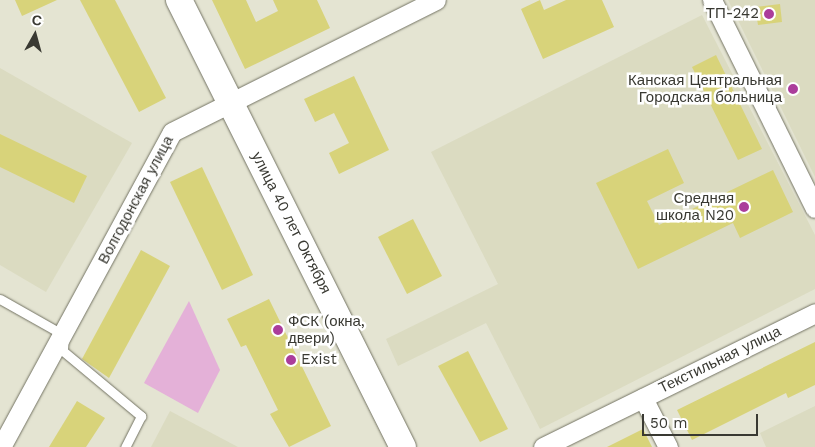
<!DOCTYPE html>
<html>
<head>
<meta charset="utf-8">
<style>
	body { margin:0 }
	#map { position:relative; width:815px; height:447px; overflow:hidden; background:#e4e4d2; font-family:"Work Sans",sans-serif }
	div>[style] { position:absolute }
	[style*='--x'] { left:calc(var(--x)*1px); top:calc(var(--y)*1px); width:calc(var(--w)*1px); rotate:calc(var(--a)*1deg) }
	.built>* { inset:0; background:#dbdbc1 }
	.green>* { inset:0; background:#e4b1d8 }
	.building>* { inset:0; background:#d8d37a }
	.roads { filter:drop-shadow(0 0 1px #737363) drop-shadow(0 0 1px #737363) }
	.service>* { height:9px; margin:-4.5px; padding:0 4.5px; transform-origin:4.5px; border-radius:4.5px; background:#fff }
	.minor>* { height:19px; margin:-9.5px; padding:0 9.5px; transform-origin:9.5px; border-radius:9.5px; background:#fff }
	.secondary>* { height:26px; margin:-13px; padding:0 13px; transform-origin:13px; border-radius:13px; background:#fff }
	.dots>* { width:14px; height:14px; translate:-50% -50%; box-sizing:border-box; border:2px solid #fff; border-radius:50% }
	span { translate:-50% -50%; white-space:nowrap; text-align:center; line-height:1.15; -webkit-text-stroke:5px #fff; paint-order:stroke }
	.poi-label { font-size:15px; color:#393932 }
	.right { translate:-100% -50%; text-align:right }
	.left { translate:0 -50%; text-align:left }
	.street-label { font-size:15px; color:#393932 }
	.north { position:absolute; left:10px; top:10px; width:50px; height:50px; -webkit-text-stroke:4px #fff; paint-order:stroke; rotate:7deg; font-size:14px; font-weight:700; line-height:20px; text-align:center; color:#393932 }
	.north::after { content:''; display:block; margin:auto; width:18px; height:22px; background:#393932; clip-path:polygon(50% 0,100% 100%,50% 72%,0 100%) }
	.scale { position:absolute; left:642px; top:414px; width:116px; height:22px; box-sizing:border-box; border:2px solid #393932; border-top:0; padding-left:6px; font-size:15px; line-height:18px; white-space:nowrap; color:#393932; -webkit-text-stroke:4px #fff; paint-order:stroke }
</style>
</head>
<body>
<div id="map">
	<div class="built">
		<div style="clip-path:polygon(728px 0,815px 0,815px 177px)"></div>
		<div style="clip-path:polygon(702px 15px,815px 235px,815px 289px,540px 429px,486px 323px,398px 366px,386px 339px,498px 284px,431px 152px)"></div>
		<div style="clip-path:polygon(0 68px,132px 143px,46px 292px,0 265px)"></div>
		<div style="clip-path:polygon(815px 406px,815px 447px,766px 447px,760px 433px)"></div>
		<div style="clip-path:polygon(170px 411px,238px 447px,151px 447px)"></div>
	</div>
	<div class="green">
		<div style="clip-path:polygon(189px 301px,220px 370px,198px 413px,144px 383px)"></div>
	</div>
	<div class="building">
		<div style="clip-path:polygon(15px 0,57px 0,22px 16px)"></div>
		<div style="clip-path:polygon(80px 0,115px 0,166px 98px,139px 112px)"></div>
		<div style="clip-path:polygon(212px 0,246px 0,256px 22px,278px 11px,273px 0,317px 0,330px 28px,245px 69px)"></div>
		<div style="clip-path:polygon(540px 0,544px 10px,566px 0,602px 0,614px 27px,543px 59px,521px 9px)"></div>
		<div style="clip-path:polygon(780px 4px,782px 22px,758px 25px,755px 7px)"></div>
		<div style="clip-path:polygon(716px 55px,762px 149px,738px 160px,692px 67px)"></div>
		<div style="clip-path:polygon(354px 76px,389px 150px,339px 174px,329px 153px,349px 143px,334px 113px,315px 122px,304px 99px)"></div>
		<div style="clip-path:polygon(0 134px,87px 176px,74px 203px,0 167px)"></div>
		<div style="clip-path:polygon(668px 149px,684px 183px,647px 201px,659px 225px,773px 170px,793px 212px,740px 238px,733px 223px,638px 269px,596px 183px)"></div>
		<div style="clip-path:polygon(202px 167px,253px 275px,222px 290px,170px 182px)"></div>
		<div style="clip-path:polygon(413px 219px,442px 276px,407px 294px,378px 237px)"></div>
		<div style="clip-path:polygon(141px 250px,170px 266px,109px 378px,82px 359px)"></div>
		<div style="clip-path:polygon(269px 299px,331px 426px,289px 447px,270px 414px,278px 410px,246px 345px,241px 347px,227px 319px)"></div>
		<div style="clip-path:polygon(815px 342px,815px 385px,788px 398px,786px 393px,692px 440px,677px 410px)"></div>
		<div style="clip-path:polygon(468px 351px,508px 429px,480px 442px,438px 366px)"></div>
		<div style="clip-path:polygon(77px 401px,105px 418px,86px 447px,49px 447px)"></div>
		<div style="clip-path:polygon(643px 429px,652px 447px,607px 447px)"></div>
	</div>
	<div class="roads">
		<div class="service">
			<div style="--x:0;--y:299;--w:73;--a:29.4"></div>
			<div style="--x:64;--y:335;--w:16;--a:94"></div>
			<div style="--x:63;--y:351;--w:102;--a:39.8"></div>
			<div style="--x:141;--y:416;--w:35;--a:117"></div>
		</div>
		<div class="minor">
			<div style="--x:712;--y:0;--w:232;--a:63.7"></div>
			<div style="--x:643;--y:398;--w:55;--a:63"></div>
			<div style="--x:1;--y:447;--w:358;--a:-61.5"></div>
			<div style="--x:172;--y:132;--w:295;--a:-26.6"></div>
			<div style="--x:543;--y:447;--w:303;--a:-26.2"></div>
		</div>
		<div class="secondary">
			<div style="--x:179;--y:0;--w:500;--a:63.4"></div>
		</div>
	</div>
	<div class="dots">
		<div style="left:769px;top:14px;background:#ab3d9b"></div>
		<div style="left:793px;top:89px;background:#ab3d9b"></div>
		<div style="left:744px;top:207px;background:#ab3d9b"></div>
		<div style="left:278px;top:330px;background:#ab3d9b"></div>
		<div style="left:291px;top:360px;background:#ab3d9b"></div>
	</div>
	<div class="poi-label">
		<span class="right" style="left:759px;top:14px">ТП-242</span>
		<span class="right" style="left:782px;top:89px">Канская Центральная<br>Городская больница</span>
		<span class="right" style="left:734px;top:207px">Средняя<br>школа N20</span>
		<span class="left" style="left:288px;top:330px">ФСК (окна,<br>двери)</span>
		<span class="left" style="left:301px;top:360px">Exist</span>
	</div>
	<div class="street-label">
		<span style="left:136px;top:200px;rotate:-62deg">Волгодонская улица</span>
		<span style="left:291px;top:223px;rotate:63deg">улица 40 лет Октября</span>
		<span style="left:720px;top:360px;rotate:-26deg">Текстильная улица</span>
	</div>
	<div class="north">С</div>
	<div class="scale">50 m</div>
</div>
</body>
</html>
